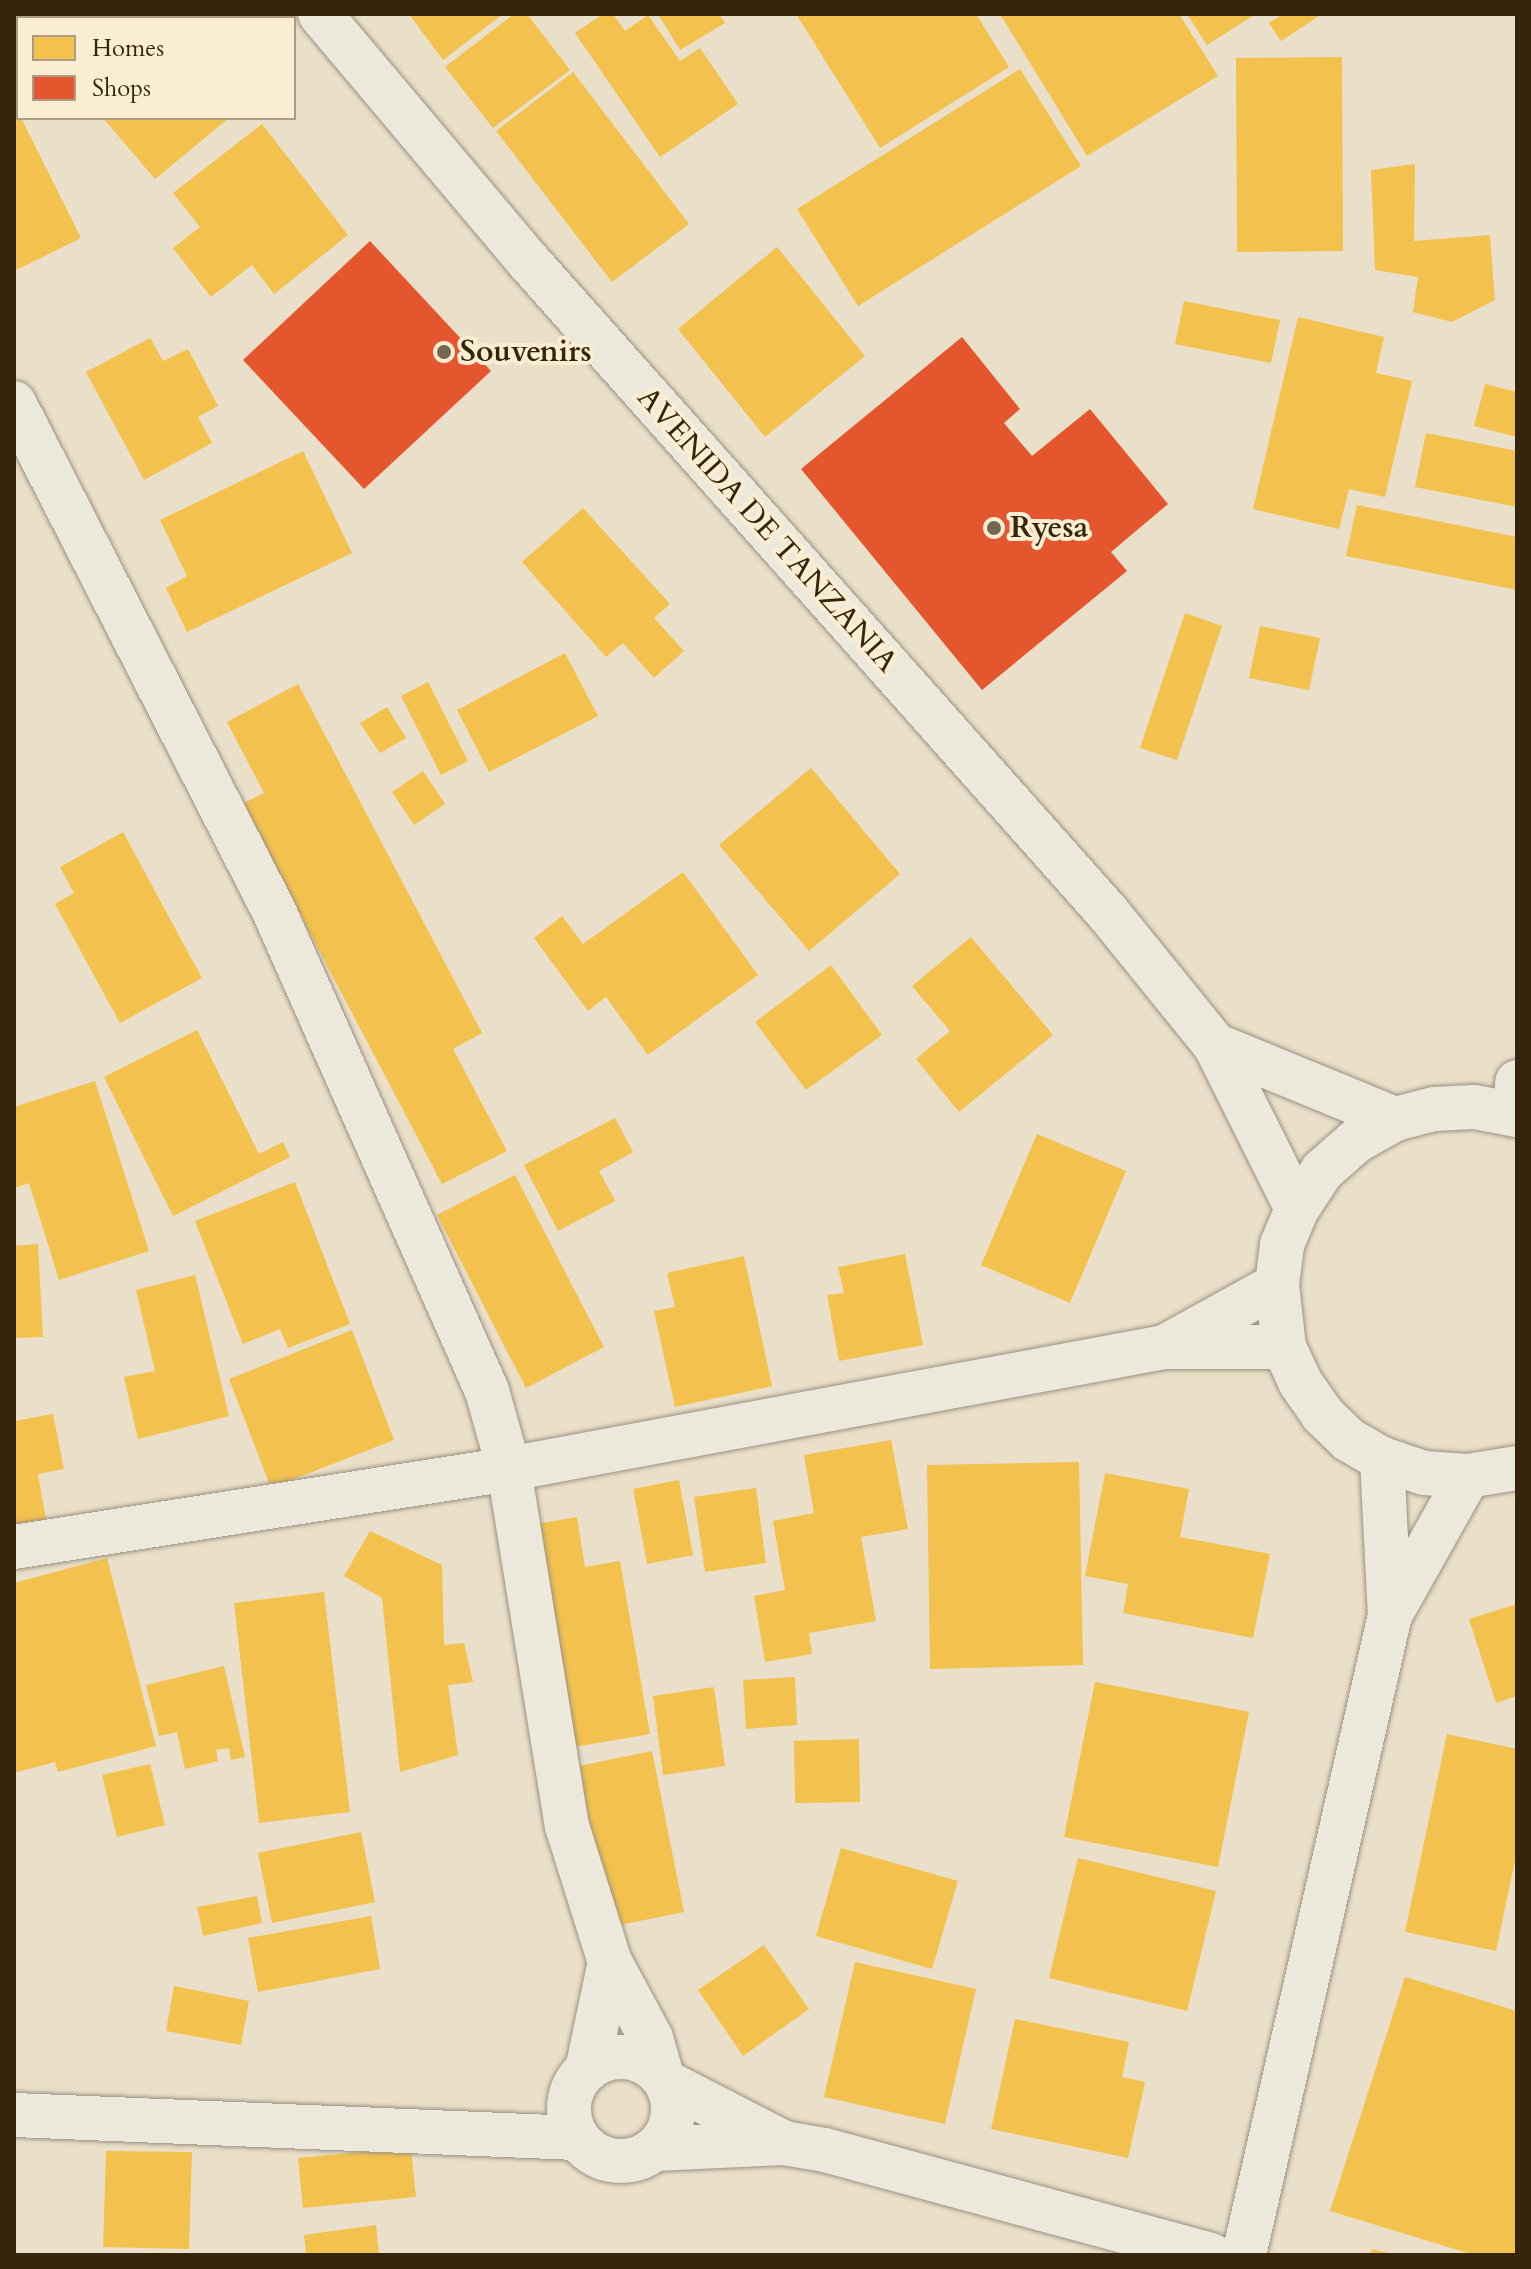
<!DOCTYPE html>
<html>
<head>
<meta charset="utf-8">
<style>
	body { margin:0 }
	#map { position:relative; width:1531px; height:2269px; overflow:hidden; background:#eadfc8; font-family:Cardo,serif }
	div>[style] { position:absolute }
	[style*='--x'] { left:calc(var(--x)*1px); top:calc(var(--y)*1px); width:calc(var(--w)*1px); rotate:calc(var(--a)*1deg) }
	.homes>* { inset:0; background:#f2c14e }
	.shops>* { inset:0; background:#e4572e }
	.roads { filter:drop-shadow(0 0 2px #9a9181) drop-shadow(0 0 2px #9a9181) }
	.street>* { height:44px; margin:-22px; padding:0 22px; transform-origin:22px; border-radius:22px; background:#ede8dc }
	.street>.ring { margin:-22px; padding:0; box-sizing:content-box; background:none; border:44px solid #ede8dc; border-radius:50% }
	.secondary>* { height:44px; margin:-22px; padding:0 22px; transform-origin:22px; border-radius:22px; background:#ede8dc }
	.dots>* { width:22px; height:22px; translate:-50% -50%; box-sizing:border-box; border:4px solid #fbedd2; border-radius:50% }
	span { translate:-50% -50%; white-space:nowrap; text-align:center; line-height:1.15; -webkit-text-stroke:8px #fbedd2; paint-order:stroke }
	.poi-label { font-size:30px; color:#36250d; font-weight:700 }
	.left { translate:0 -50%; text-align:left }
	.street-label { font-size:30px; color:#36250d }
	.frame { position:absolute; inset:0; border:16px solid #36250d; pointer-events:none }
	.legend { position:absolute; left:16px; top:16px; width:280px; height:104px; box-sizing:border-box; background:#fbedd2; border:2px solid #ac9d83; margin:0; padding:10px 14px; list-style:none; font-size:24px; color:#36250d }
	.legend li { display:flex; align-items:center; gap:16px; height:40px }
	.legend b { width:40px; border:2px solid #ac9d83 }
</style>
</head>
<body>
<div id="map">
	<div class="homes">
		<div style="clip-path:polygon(149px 14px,170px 14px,173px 18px,145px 18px)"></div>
		<div style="clip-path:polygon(409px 14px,503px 14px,443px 60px)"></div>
		<div style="clip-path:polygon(514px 14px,527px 14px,570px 70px,493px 128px,445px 67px)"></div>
		<div style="clip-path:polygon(603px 14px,613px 14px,625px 31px,648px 15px,680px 61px,700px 48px,738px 104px,660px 157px,575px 33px)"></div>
		<div style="clip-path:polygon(658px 14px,719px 14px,725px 23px,680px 50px)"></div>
		<div style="clip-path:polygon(796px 14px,976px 14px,1009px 67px,880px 148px)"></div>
		<div style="clip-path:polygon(1000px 14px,1179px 14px,1218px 76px,1087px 156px)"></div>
		<div style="clip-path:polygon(1187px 14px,1256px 14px,1207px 45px)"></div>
		<div style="clip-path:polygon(1283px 14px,1322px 14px,1281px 41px,1269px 23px)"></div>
		<div style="clip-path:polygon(1342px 57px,1343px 251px,1237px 252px,1236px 58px)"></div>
		<div style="clip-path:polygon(1020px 69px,1081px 166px,858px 306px,797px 209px)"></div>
		<div style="clip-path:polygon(573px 72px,689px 224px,612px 282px,496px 131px)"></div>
		<div style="clip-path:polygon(14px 104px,81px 238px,14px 271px)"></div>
		<div style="clip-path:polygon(103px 118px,229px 118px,155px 179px)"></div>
		<div style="clip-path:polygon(262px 124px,348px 235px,274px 294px,252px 265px,211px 297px,173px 248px,200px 227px,173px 193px)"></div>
		<div style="clip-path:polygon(1415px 164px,1414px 241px,1490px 235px,1495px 300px,1452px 322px,1413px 312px,1418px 277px,1375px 270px,1371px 170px)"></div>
		<div style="clip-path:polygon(777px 247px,865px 356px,765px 437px,678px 329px)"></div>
		<div style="clip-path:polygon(1184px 301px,1280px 320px,1271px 363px,1175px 344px)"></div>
		<div style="clip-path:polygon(1298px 317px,1384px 337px,1376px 373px,1412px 381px,1385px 497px,1349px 489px,1339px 529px,1253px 509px)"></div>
		<div style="clip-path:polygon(150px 338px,163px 361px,188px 349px,218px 406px,198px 417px,212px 443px,144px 480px,86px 372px)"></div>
		<div style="clip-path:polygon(1485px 384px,1517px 392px,1517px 437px,1474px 426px)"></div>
		<div style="clip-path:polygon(1426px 433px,1517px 451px,1517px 507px,1415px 487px)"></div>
		<div style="clip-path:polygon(303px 451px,352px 553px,187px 632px,166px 588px,187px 576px,160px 520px)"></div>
		<div style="clip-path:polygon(1357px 505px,1517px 537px,1517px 590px,1346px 556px)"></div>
		<div style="clip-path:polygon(583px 508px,670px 604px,654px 618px,684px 651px,654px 678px,623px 643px,606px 657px,522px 562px)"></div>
		<div style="clip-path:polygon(1185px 613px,1222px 626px,1177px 760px,1140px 748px)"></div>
		<div style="clip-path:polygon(1260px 626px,1320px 638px,1309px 690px,1249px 678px)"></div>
		<div style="clip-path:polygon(565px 653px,598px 716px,489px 772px,457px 710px)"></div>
		<div style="clip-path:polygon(428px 682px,468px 761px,441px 775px,401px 696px)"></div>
		<div style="clip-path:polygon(298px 684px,482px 1033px,453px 1049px,507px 1151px,442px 1184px,242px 804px,264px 793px,227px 722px)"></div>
		<div style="clip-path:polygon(387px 707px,406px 738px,380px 753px,360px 723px)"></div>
		<div style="clip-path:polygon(811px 768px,900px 874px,809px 951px,719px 845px)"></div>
		<div style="clip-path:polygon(423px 771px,445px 804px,414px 825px,392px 792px)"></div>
		<div style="clip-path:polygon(123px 832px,202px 978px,120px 1023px,55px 904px,74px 893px,60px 867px)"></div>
		<div style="clip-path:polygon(683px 872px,758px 975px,648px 1055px,606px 997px,588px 1011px,534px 938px,562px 916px,583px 944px)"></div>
		<div style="clip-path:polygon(971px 937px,1053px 1035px,959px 1112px,916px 1059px,950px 1031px,912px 986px)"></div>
		<div style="clip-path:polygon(831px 965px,882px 1035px,806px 1090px,755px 1022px)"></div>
		<div style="clip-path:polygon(197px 1030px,259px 1154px,283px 1142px,290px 1157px,173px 1216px,104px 1077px)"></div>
		<div style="clip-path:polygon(95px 1081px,149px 1251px,59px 1280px,29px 1183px,14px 1188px,14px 1107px)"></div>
		<div style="clip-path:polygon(615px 1118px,633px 1152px,599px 1171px,615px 1201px,558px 1231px,524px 1165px)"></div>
		<div style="clip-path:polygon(1037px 1134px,1126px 1171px,1070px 1303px,981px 1265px)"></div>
		<div style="clip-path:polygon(515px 1175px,604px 1347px,526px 1388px,437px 1215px)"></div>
		<div style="clip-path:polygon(295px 1182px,350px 1324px,288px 1348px,280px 1329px,243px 1344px,195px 1221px)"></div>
		<div style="clip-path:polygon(38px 1244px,43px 1337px,14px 1338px,14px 1246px)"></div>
		<div style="clip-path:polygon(905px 1254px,923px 1345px,839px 1361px,827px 1295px,844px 1293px,838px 1267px)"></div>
		<div style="clip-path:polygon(744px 1256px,772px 1386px,675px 1407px,654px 1311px,675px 1307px,667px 1273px)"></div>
		<div style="clip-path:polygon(195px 1275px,229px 1416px,138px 1439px,124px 1377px,155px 1371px,136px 1290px)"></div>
		<div style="clip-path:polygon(352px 1330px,394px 1440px,271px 1488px,229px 1379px)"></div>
		<div style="clip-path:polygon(53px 1414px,64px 1469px,38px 1474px,47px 1525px,14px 1531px,14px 1421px)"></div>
		<div style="clip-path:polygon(891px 1440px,908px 1529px,861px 1537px,876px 1621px,809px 1633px,812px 1654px,765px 1662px,754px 1596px,785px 1590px,773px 1521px,814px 1513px,804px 1455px)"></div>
		<div style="clip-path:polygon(1079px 1462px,1083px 1665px,930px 1669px,927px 1465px)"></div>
		<div style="clip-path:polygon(1105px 1473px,1189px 1489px,1180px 1537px,1270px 1554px,1253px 1638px,1123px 1613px,1128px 1584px,1085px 1576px)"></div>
		<div style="clip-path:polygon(679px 1480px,693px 1555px,647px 1564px,633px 1489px)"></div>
		<div style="clip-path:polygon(756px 1488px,766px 1563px,705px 1572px,694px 1497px)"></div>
		<div style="clip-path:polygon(577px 1517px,585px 1567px,620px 1561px,650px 1734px,574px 1747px,536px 1524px)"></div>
		<div style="clip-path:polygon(370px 1531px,442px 1565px,444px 1645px,464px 1643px,473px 1682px,448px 1685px,458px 1755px,400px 1772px,382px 1598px,344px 1576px)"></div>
		<div style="clip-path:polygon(107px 1558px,156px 1746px,58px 1772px,55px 1762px,14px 1773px,14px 1583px)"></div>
		<div style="clip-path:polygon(324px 1592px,350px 1812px,259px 1823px,234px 1603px)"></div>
		<div style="clip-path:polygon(1517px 1604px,1517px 1696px,1496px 1703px,1469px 1619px)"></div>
		<div style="clip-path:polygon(224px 1666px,245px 1757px,231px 1760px,229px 1748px,216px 1750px,218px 1761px,185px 1769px,177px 1732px,159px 1736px,146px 1685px)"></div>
		<div style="clip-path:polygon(795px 1677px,797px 1725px,746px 1729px,743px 1680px)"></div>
		<div style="clip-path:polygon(1095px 1682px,1249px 1712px,1218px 1867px,1064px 1837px)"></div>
		<div style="clip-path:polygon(714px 1687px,725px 1766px,663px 1775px,653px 1696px)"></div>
		<div style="clip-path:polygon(1447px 1734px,1517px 1749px,1517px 1851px,1496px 1951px,1405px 1932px)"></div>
		<div style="clip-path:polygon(859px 1739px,860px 1802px,795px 1803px,794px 1741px)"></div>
		<div style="clip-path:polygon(652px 1751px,684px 1912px,610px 1927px,579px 1766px)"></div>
		<div style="clip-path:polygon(150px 1764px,165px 1825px,117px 1837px,102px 1775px)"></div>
		<div style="clip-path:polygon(361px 1832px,375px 1902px,272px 1923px,258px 1853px)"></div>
		<div style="clip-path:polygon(841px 1848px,958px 1881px,932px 1969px,816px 1936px)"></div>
		<div style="clip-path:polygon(1078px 1858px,1216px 1891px,1187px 2011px,1049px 1978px)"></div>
		<div style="clip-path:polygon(257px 1896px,262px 1923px,203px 1936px,197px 1907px)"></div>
		<div style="clip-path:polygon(371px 1916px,380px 1969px,258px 1992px,248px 1938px)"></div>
		<div style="clip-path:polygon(764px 1945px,809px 2009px,743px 2056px,698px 1990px)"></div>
		<div style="clip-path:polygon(855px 1962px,976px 1989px,945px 2124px,824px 2097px)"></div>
		<div style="clip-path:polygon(1405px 1977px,1517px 2011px,1517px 2255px,1474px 2255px,1330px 2211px)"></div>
		<div style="clip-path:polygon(174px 1986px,249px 2001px,241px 2045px,166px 2031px)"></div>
		<div style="clip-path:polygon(1015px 2019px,1129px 2042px,1122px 2077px,1145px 2082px,1128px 2158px,991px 2129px)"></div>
		<div style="clip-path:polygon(411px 2147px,416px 2197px,303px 2208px,298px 2158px)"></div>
		<div style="clip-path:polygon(106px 2151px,192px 2152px,189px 2249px,103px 2247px)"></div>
		<div style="clip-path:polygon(376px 2225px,379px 2255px,306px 2255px,304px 2235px)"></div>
		<div style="clip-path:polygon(1372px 2249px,1392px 2254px,1392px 2255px,1370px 2255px)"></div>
	</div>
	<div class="shops">
		<div style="clip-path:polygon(370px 241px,491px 371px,364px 489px,243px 360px)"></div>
		<div style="clip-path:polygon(962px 337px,1020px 409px,1004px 423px,1032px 456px,1090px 409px,1168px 504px,1111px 552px,1127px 571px,982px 690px,801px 469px)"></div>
	</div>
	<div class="roads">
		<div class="street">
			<div style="--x:14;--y:403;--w:571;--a:62.9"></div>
			<div style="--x:274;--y:911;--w:525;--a:66.07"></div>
			<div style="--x:487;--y:1391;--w:81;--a:74.2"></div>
			<div style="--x:509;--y:1469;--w:666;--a:-10.55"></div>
			<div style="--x:1164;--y:1347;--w:120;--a:0"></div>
			<div style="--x:1515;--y:1114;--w:32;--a:-86"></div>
			<div style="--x:1170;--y:1344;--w:122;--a:-28.9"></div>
			<div style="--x:14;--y:1547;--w:501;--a:-8.95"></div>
			<div style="--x:509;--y:1469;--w:362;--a:80.8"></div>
			<div style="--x:567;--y:1826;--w:143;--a:72.5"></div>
			<div style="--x:610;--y:1962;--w:86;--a:61.7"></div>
			<div style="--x:651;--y:2038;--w:37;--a:74"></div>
			<div class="ring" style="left:569px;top:2057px;width:60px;height:60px"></div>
			<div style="--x:587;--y:2070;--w:110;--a:-78"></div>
			<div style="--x:666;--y:2082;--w:131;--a:27.3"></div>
			<div style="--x:14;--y:2115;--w:563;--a:2.34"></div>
			<div style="--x:655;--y:2149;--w:129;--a:-2.7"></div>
			<div style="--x:784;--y:2143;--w:42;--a:9.7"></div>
			<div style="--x:825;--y:2150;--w:400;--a:15.2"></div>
		</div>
		<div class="secondary">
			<div style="--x:320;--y:14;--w:324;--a:49.9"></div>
			<div style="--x:529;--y:262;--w:871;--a:48.35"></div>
			<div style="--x:1108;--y:913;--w:170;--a:51"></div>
			<div style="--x:1215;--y:1045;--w:183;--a:63.4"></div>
			<div style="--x:1215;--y:1045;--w:195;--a:22.3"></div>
			<div style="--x:1517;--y:1115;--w:44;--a:-169.5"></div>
			<div style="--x:1474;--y:1107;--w:40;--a:177.1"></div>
			<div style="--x:1434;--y:1109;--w:40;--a:165.6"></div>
			<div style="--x:1395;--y:1119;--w:45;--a:150.6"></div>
			<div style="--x:1356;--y:1141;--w:45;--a:138.6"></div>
			<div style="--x:1322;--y:1171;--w:45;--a:123.3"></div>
			<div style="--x:1297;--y:1209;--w:39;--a:113"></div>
			<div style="--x:1282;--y:1245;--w:40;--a:97.1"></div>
			<div style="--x:1277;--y:1285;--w:62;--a:83.6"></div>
			<div style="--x:1284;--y:1347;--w:38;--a:65"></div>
			<div style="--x:1300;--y:1382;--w:39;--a:55"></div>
			<div style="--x:1322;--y:1414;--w:37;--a:44"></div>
			<div style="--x:1349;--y:1440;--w:38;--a:30"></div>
			<div style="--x:1382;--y:1459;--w:44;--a:18.4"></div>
			<div style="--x:1424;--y:1473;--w:44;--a:3.9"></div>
			<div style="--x:1468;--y:1476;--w:50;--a:-9.3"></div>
			<div style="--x:1382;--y:1459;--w:156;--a:87.1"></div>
			<div style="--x:1244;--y:2255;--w:656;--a:-77.15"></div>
			<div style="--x:1390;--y:1615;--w:159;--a:-60.7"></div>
		</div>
	</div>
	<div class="dots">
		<div style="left:444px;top:352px;background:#75664e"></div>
		<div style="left:994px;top:528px;background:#75664e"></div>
	</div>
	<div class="poi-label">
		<span class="left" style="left:460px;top:352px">Souvenirs</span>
		<span class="left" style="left:1010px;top:528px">Ryesa</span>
	</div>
	<div class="street-label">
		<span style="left:767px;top:530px;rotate:48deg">AVENIDA DE TANZANIA</span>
	</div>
	<div class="frame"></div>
	<ul class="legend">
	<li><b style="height:22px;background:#f2c14e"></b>Homes</li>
	<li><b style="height:22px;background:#e4572e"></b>Shops</li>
	</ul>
</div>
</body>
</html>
